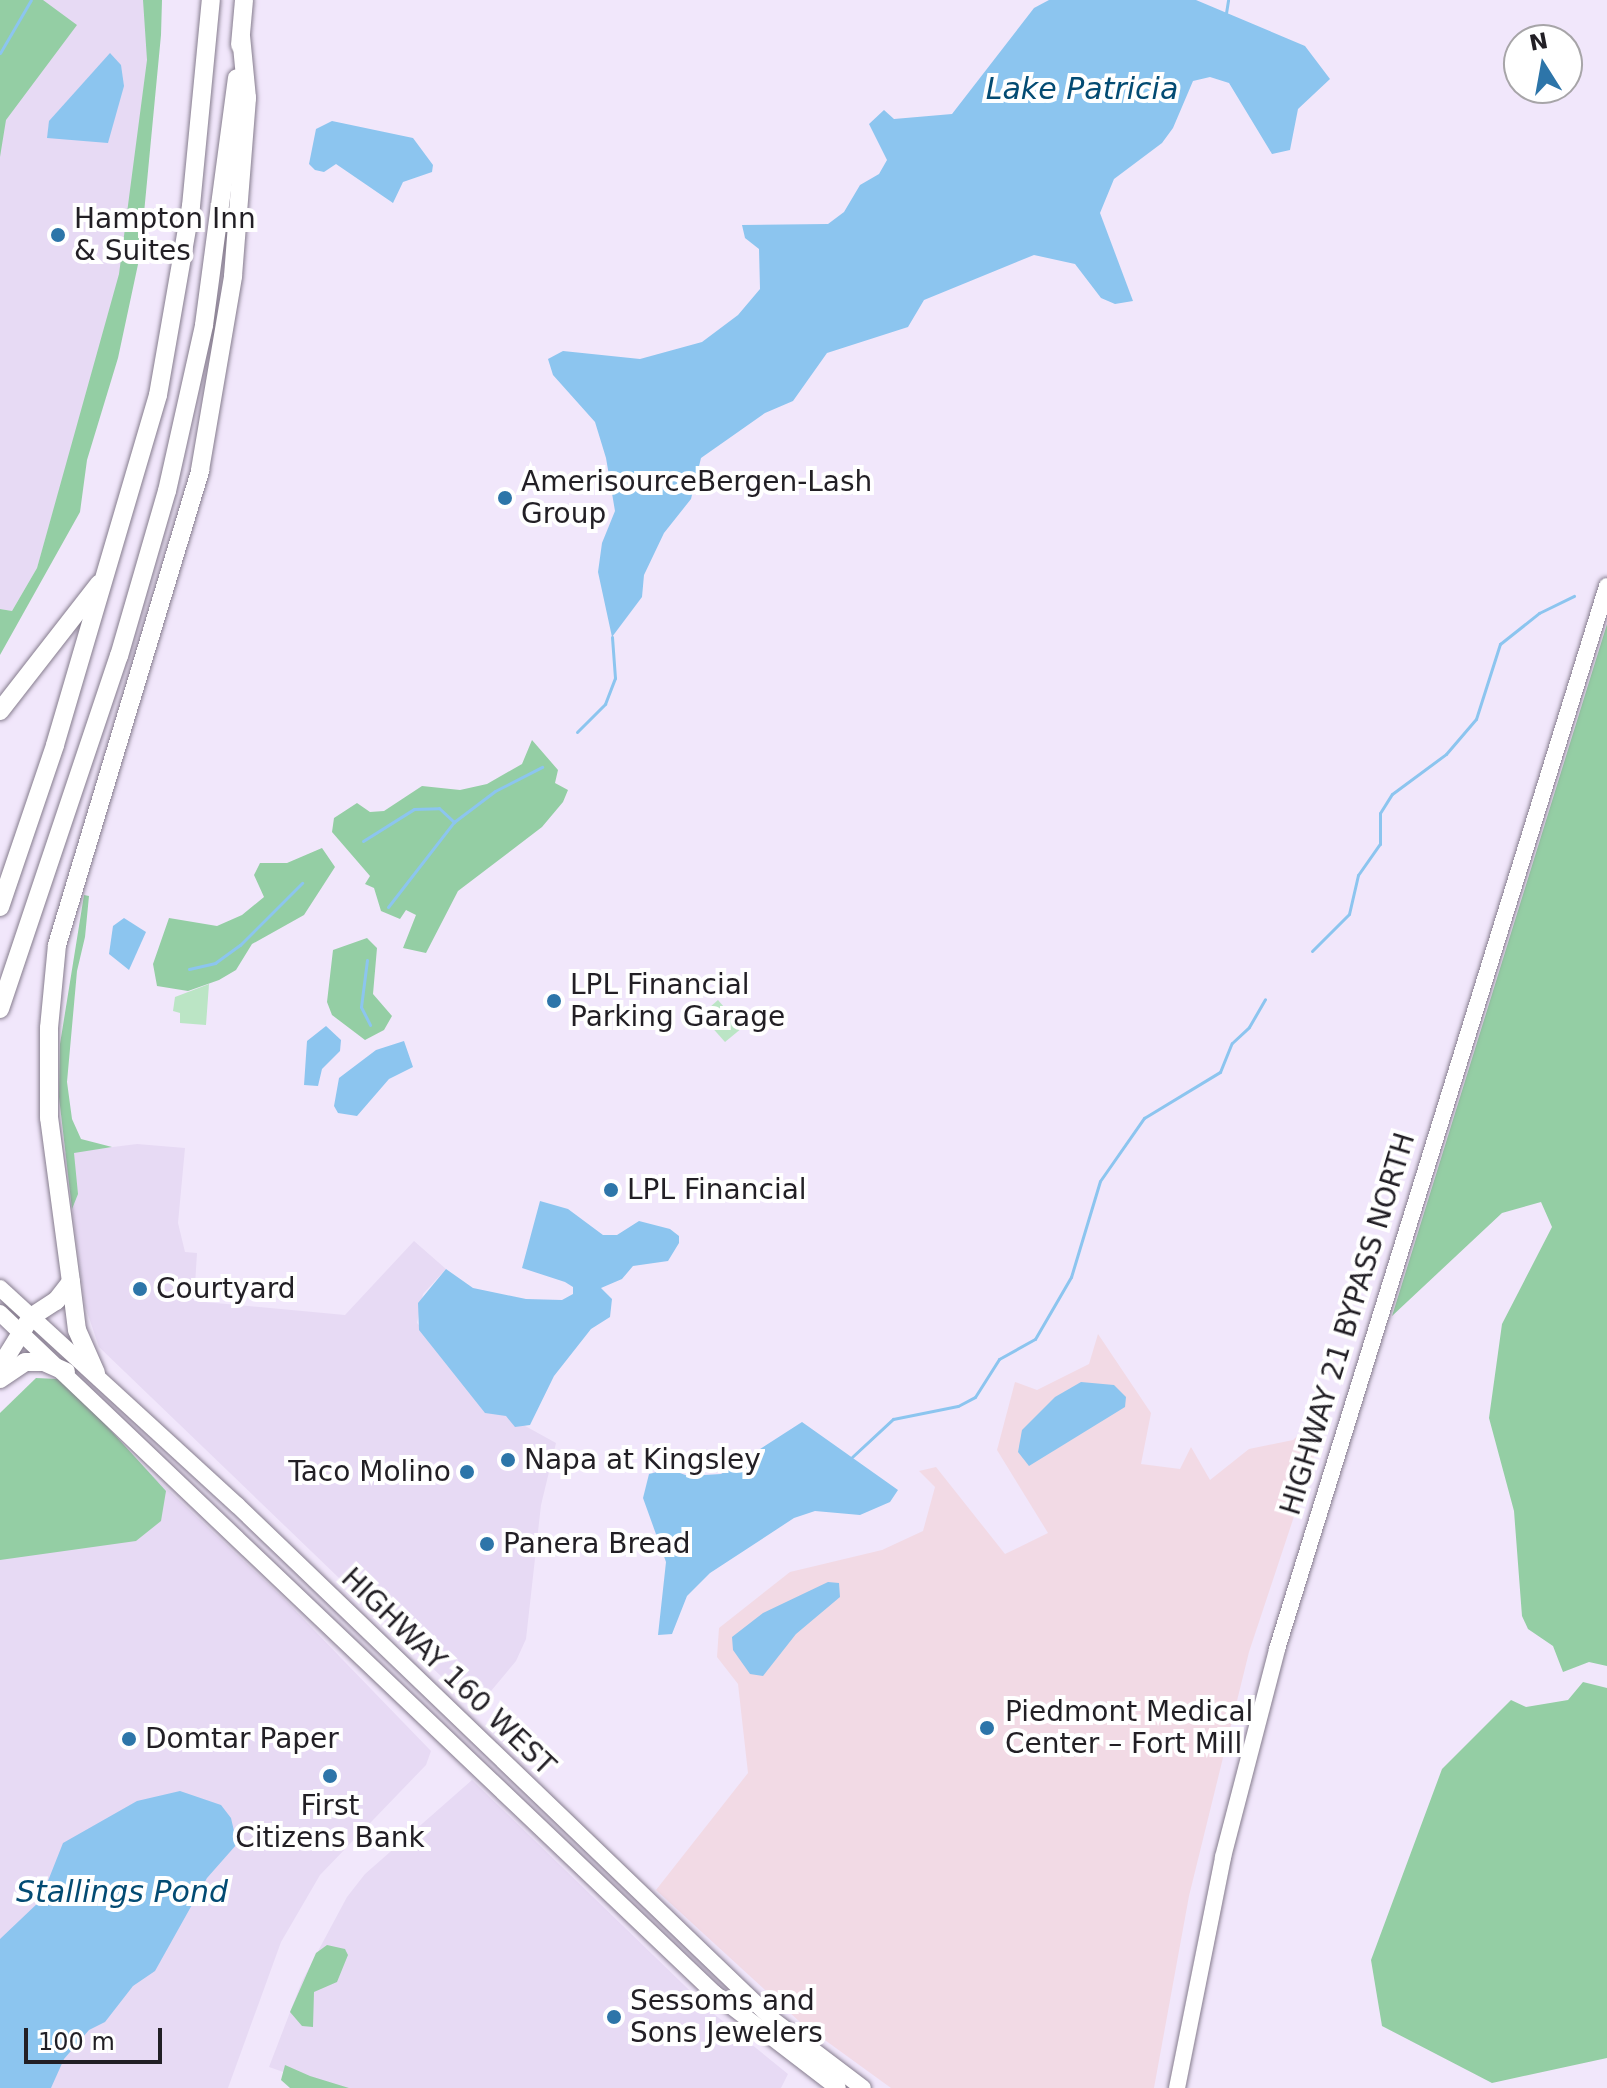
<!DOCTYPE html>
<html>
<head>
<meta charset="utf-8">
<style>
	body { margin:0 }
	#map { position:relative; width:1607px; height:2088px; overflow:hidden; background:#f1e7fb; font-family:"DejaVu Sans",sans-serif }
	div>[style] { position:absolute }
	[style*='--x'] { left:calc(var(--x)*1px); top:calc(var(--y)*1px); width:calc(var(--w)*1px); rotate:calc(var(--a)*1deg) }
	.built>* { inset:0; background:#e7daf4 }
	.medical>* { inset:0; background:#f2dae5 }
	.green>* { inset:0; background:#bbe5c5 }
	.forest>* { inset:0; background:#94cea4 }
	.water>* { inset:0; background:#8cc5ef }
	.stream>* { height:3px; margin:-1.5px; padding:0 1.5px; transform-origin:1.5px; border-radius:1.5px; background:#8cc5ef }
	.roads { filter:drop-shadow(0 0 2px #857c8d) drop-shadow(0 0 2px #857c8d) }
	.primary>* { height:16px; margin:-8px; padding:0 8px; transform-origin:8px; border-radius:8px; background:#fff }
	.motorway>* { height:18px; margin:-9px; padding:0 9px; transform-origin:9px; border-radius:9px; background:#fff }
	.dots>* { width:22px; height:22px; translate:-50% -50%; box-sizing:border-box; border:4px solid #fff; border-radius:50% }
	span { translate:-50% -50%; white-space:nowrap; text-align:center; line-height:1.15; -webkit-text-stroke:8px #fff; paint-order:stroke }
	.poi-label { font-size:28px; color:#221f25 }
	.left { translate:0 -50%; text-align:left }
	.right { translate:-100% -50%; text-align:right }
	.street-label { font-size:28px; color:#221f25 }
	.water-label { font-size:30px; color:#034b73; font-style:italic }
	.north { position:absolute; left:1503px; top:24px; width:80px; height:80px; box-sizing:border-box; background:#fff; border:2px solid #a7a5a8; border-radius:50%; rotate:349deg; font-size:22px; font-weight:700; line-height:32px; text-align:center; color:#221f25 }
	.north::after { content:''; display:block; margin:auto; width:28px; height:36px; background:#2d75a9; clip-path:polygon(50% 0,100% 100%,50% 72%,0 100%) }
	.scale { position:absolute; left:24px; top:2028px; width:138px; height:36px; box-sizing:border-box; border:4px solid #221f25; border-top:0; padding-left:10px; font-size:24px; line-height:28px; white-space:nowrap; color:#221f25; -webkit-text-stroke:6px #fff; paint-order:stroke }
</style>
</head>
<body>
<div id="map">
	<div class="built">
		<div style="clip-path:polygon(0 0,162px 0,140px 255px,99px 351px,37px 568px,12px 611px,0 609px)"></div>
		<div style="clip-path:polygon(137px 1144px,185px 1148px,178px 1223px,185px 1252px,197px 1253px,194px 1301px,345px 1315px,414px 1241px,446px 1269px,423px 1294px,417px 1323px,507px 1416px,556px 1443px,541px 1505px,526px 1639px,516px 1661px,481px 1703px,471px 1705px,99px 1347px,85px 1306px,65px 1153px)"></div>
		<div style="clip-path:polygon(62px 1390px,284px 1599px,431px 1751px,426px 1765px,320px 1875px,281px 1942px,228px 2088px,0 2088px,0 1449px)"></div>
		<div style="clip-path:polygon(472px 1780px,714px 2014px,788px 2074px,781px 2088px,329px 2088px,269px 2067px,302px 1981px,347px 1897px,365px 1874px)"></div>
	</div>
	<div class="medical">
		<div style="clip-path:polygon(1098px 1334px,1151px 1413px,1141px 1464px,1180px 1469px,1191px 1447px,1210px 1480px,1249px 1449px,1293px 1440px,1331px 1405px,1249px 1652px,1189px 1896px,1154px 2088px,891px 2088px,800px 2022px,656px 1890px,748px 1773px,738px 1684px,717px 1657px,719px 1628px,790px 1572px,882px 1550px,923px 1531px,935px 1487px,919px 1471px,936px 1467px,1005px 1554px,1048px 1533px,997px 1450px,1015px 1382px,1037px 1390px,1089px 1364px)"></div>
	</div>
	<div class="green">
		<div style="clip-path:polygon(209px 984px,206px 1025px,180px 1023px,180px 1013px,173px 1011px,175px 997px)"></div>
		<div style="clip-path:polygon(718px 1000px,742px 1028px,725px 1042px,701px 1015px)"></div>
	</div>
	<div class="forest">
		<div style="clip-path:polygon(0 0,43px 0,77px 25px,6px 120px,0 157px)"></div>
		<div style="clip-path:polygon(143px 0,162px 0,161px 35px,140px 255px,118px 358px,87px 460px,80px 512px,0 655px,0 609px,12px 611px,37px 568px,119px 274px,147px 60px)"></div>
		<div style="clip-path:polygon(1607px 624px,1607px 1666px,1589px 1662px,1563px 1672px,1553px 1646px,1528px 1629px,1522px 1616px,1514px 1511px,1489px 1418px,1502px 1324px,1552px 1227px,1541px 1202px,1502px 1213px,1392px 1316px)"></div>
		<div style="clip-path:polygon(532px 740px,558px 770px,555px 783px,568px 790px,563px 802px,542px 827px,458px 891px,426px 953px,403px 948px,416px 915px,406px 910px,400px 919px,381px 911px,374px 888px,365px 884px,370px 876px,332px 832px,334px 818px,357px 803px,370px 812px,384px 811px,422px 786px,460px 790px,487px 784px,522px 764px)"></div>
		<div style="clip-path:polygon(322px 848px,335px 867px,304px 915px,252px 944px,236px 970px,219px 980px,188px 991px,157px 986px,153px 964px,169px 918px,217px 926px,242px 915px,264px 897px,254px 875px,260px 863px,287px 863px)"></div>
		<div style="clip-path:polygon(84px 895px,89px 896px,85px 937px,77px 971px,67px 1082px,72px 1119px,81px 1139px,112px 1147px,74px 1153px,78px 1194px,72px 1209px,59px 1097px,60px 1044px)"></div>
		<div style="clip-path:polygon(367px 938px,377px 948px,373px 994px,392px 1016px,384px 1030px,365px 1040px,332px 1015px,327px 1002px,333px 950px)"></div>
		<div style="clip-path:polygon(36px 1378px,58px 1379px,73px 1389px,166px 1491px,161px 1521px,136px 1541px,0 1560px,0 1413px)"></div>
		<div style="clip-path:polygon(1583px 1682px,1607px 1688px,1607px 2058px,1492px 2083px,1382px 2026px,1371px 1960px,1442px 1769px,1511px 1700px,1526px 1707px,1568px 1700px)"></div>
		<div style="clip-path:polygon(327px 1945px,345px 1949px,348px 1955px,337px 1982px,314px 1992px,313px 2027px,302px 2026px,290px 2012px,316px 1953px)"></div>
		<div style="clip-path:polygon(285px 2065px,310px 2076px,349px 2088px,290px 2088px,281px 2080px)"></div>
	</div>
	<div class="water">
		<div style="clip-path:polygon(1049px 0,1196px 0,1305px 46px,1330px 79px,1298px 109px,1290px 150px,1272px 154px,1229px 83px,1210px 77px,1193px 81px,1173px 128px,1162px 143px,1114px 179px,1100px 213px,1133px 301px,1115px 304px,1101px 298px,1075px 264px,1034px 255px,924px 300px,908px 327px,827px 353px,793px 401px,765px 413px,701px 458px,691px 499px,664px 533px,644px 575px,642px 597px,612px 637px,598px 572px,602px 543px,615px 511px,606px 458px,595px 422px,553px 375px,548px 359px,563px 351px,640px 359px,702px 342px,738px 315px,760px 289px,759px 249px,745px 238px,742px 225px,828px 224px,844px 212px,860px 185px,879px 174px,887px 160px,869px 124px,884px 110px,894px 119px,952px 114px,1034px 8px)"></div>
		<div style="clip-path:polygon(110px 53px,121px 65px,124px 86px,108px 143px,47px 138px,49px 121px)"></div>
		<div style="clip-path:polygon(332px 121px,413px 138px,433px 165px,432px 172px,403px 182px,393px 203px,336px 164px,324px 172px,315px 170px,309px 164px,316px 129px)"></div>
		<div style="clip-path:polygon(124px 918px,146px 932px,129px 970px,109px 954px,113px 926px)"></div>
		<div style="clip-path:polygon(326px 1026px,341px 1040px,340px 1051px,322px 1069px,318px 1086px,304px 1085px,307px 1041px)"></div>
		<div style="clip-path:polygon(404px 1041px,413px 1067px,389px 1079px,357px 1116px,338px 1113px,334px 1106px,339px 1078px,376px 1050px)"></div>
		<div style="clip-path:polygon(540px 1201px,568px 1209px,603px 1235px,617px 1235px,639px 1221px,670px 1229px,679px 1236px,679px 1243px,668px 1261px,633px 1266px,622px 1279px,601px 1288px,612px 1299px,610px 1317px,591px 1329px,554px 1376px,530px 1425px,515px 1427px,506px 1416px,485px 1413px,419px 1330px,418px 1303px,446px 1269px,473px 1288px,526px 1299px,562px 1300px,573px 1294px,573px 1287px,565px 1282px,522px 1268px)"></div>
		<div style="clip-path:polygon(1081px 1382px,1114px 1385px,1126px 1397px,1125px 1407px,1029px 1466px,1018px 1452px,1022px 1430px,1055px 1397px)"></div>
		<div style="clip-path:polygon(802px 1422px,898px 1490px,890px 1502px,860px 1515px,815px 1511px,794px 1518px,710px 1573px,687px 1596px,672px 1634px,658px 1635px,666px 1562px,643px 1498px,649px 1474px,669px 1469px,688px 1476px,721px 1474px)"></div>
		<div style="clip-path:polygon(828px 1582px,839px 1583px,840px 1597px,796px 1634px,763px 1676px,750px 1674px,733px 1650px,732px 1637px,763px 1613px)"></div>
		<div style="clip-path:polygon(180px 1791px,221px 1805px,231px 1818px,237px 1844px,207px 1878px,155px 1971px,133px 1986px,105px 2022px,89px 2030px,64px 2059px,51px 2088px,0 2088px,0 1939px,40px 1901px,63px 1843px,137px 1801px)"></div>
	</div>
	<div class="stream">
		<div style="--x:1226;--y:13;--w:13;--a:-81"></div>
		<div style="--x:0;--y:53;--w:61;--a:-59.7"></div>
		<div style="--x:577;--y:732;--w:40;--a:-45"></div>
		<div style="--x:605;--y:704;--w:28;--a:-69"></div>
		<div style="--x:615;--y:678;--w:41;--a:-94.2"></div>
		<div style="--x:363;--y:841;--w:60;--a:-32.1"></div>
		<div style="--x:414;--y:809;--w:25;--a:-2"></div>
		<div style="--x:439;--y:808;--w:21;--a:43"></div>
		<div style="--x:388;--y:907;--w:108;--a:-52.2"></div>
		<div style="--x:454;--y:822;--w:51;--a:-37.1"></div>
		<div style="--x:495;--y:791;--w:53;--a:-27.1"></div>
		<div style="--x:1312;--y:951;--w:52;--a:-45"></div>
		<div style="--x:1349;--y:914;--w:40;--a:-77"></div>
		<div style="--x:1358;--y:875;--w:38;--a:-55"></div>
		<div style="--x:1380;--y:844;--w:31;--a:-90"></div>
		<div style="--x:1380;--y:813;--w:22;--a:-58"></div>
		<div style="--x:1392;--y:794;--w:67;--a:-36.5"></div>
		<div style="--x:1446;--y:754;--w:46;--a:-49.4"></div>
		<div style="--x:1476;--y:719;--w:79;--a:-72.3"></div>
		<div style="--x:1500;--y:644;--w:50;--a:-38.5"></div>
		<div style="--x:1539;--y:613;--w:39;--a:-26"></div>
		<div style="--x:367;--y:960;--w:47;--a:97.3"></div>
		<div style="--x:361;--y:1007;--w:20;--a:63"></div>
		<div style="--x:189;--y:969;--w:27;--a:-13"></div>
		<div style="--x:215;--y:963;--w:31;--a:-36"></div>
		<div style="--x:240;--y:945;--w:88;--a:-45"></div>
		<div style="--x:852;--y:1457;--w:56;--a:-42.8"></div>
		<div style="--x:893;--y:1419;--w:66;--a:-11.3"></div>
		<div style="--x:958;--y:1406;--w:19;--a:-28"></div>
		<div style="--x:975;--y:1397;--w:45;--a:-57.7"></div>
		<div style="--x:999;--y:1359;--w:41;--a:-29.1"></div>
		<div style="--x:1035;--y:1339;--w:72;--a:-59.9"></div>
		<div style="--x:1071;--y:1277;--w:100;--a:-73.2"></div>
		<div style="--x:1100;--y:1181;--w:77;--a:-55.1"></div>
		<div style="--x:1144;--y:1118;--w:89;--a:-31.2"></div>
		<div style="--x:1220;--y:1072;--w:31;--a:-68"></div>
		<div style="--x:1232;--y:1043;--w:23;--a:-43"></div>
		<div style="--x:1249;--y:1027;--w:32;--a:-60"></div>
	</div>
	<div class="roads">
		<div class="primary">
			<div style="--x:0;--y:1288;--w:321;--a:42.5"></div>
			<div style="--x:237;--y:1505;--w:742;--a:43.85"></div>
			<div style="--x:772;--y:2019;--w:114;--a:37.2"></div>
			<div style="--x:0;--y:1313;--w:986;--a:43.6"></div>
			<div style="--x:714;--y:1993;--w:156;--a:37.5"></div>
			<div style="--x:1177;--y:2088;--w:236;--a:-78.7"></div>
			<div style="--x:1223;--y:1857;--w:215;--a:-75.4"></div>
			<div style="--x:1277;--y:1649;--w:1113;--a:-72.75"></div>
		</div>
		<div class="motorway">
			<div style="--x:240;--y:45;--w:45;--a:-84.9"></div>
			<div style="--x:0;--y:711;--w:161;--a:-52.1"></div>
			<div style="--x:0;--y:907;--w:171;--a:-71.2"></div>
			<div style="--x:55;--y:745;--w:365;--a:-73.6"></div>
			<div style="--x:158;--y:395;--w:192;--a:-80.1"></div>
			<div style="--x:191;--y:206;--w:207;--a:-84.5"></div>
			<div style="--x:0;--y:1009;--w:373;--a:-71.4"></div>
			<div style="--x:119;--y:656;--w:172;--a:-73.8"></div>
			<div style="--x:167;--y:491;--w:170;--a:-77.4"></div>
			<div style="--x:204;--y:325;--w:249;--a:-82.4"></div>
			<div style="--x:71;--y:1282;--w:48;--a:82.9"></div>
			<div style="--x:77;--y:1330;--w:47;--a:66.2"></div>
			<div style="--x:0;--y:1367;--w:59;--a:-58.2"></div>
			<div style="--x:31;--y:1317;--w:30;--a:-33"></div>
			<div style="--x:56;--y:1301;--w:24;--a:-52"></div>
			<div style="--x:71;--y:1282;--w:165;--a:-97.6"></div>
			<div style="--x:49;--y:1118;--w:90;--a:-90"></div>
			<div style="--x:49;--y:1028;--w:83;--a:-84.5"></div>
			<div style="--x:57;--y:945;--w:496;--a:-73.2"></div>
			<div style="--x:200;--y:470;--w:197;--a:-80.3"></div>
			<div style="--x:233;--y:276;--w:179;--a:-85.5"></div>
			<div style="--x:247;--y:98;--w:62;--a:-95.5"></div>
			<div style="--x:0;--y:1379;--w:30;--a:-34"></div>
			<div style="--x:25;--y:1362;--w:19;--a:0"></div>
			<div style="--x:44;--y:1362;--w:24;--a:24"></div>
		</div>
	</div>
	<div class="dots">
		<div style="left:58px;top:235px;background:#2d75a9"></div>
		<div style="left:505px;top:498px;background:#2d75a9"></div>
		<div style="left:554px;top:1001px;background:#2d75a9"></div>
		<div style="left:611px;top:1190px;background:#2d75a9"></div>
		<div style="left:140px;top:1289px;background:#2d75a9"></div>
		<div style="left:508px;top:1460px;background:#2d75a9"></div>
		<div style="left:467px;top:1472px;background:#2d75a9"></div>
		<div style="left:487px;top:1544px;background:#2d75a9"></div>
		<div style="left:987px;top:1728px;background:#2d75a9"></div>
		<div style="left:129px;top:1739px;background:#2d75a9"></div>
		<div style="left:330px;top:1776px;background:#2d75a9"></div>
		<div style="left:614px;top:2017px;background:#2d75a9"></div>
	</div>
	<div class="poi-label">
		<span class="left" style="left:74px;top:235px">Hampton Inn<br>&amp; Suites</span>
		<span class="left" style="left:521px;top:498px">AmerisourceBergen-Lash<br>Group</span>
		<span class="left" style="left:570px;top:1001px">LPL Financial<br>Parking Garage</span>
		<span class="left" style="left:627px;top:1190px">LPL Financial</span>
		<span class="left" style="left:156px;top:1289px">Courtyard</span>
		<span class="left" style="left:524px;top:1460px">Napa at Kingsley</span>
		<span class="right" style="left:451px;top:1472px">Taco Molino</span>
		<span class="left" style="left:503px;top:1544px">Panera Bread</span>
		<span class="left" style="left:1005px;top:1728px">Piedmont Medical<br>Center – Fort Mill</span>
		<span class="left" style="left:145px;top:1739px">Domtar Paper</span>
		<span style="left:330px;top:1822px">First<br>Citizens Bank</span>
		<span class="left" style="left:630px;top:2017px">Sessoms and<br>Sons Jewelers</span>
	</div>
	<div class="street-label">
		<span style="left:1348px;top:1324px;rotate:-73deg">HIGHWAY 21 BYPASS NORTH</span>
		<span style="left:448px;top:1672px;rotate:44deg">HIGHWAY 160 WEST</span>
	</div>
	<div class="water-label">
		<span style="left:1082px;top:89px">Lake Patricia</span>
		<span style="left:122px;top:1892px">Stallings Pond</span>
	</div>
	<div class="north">N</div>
	<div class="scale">100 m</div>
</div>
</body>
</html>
